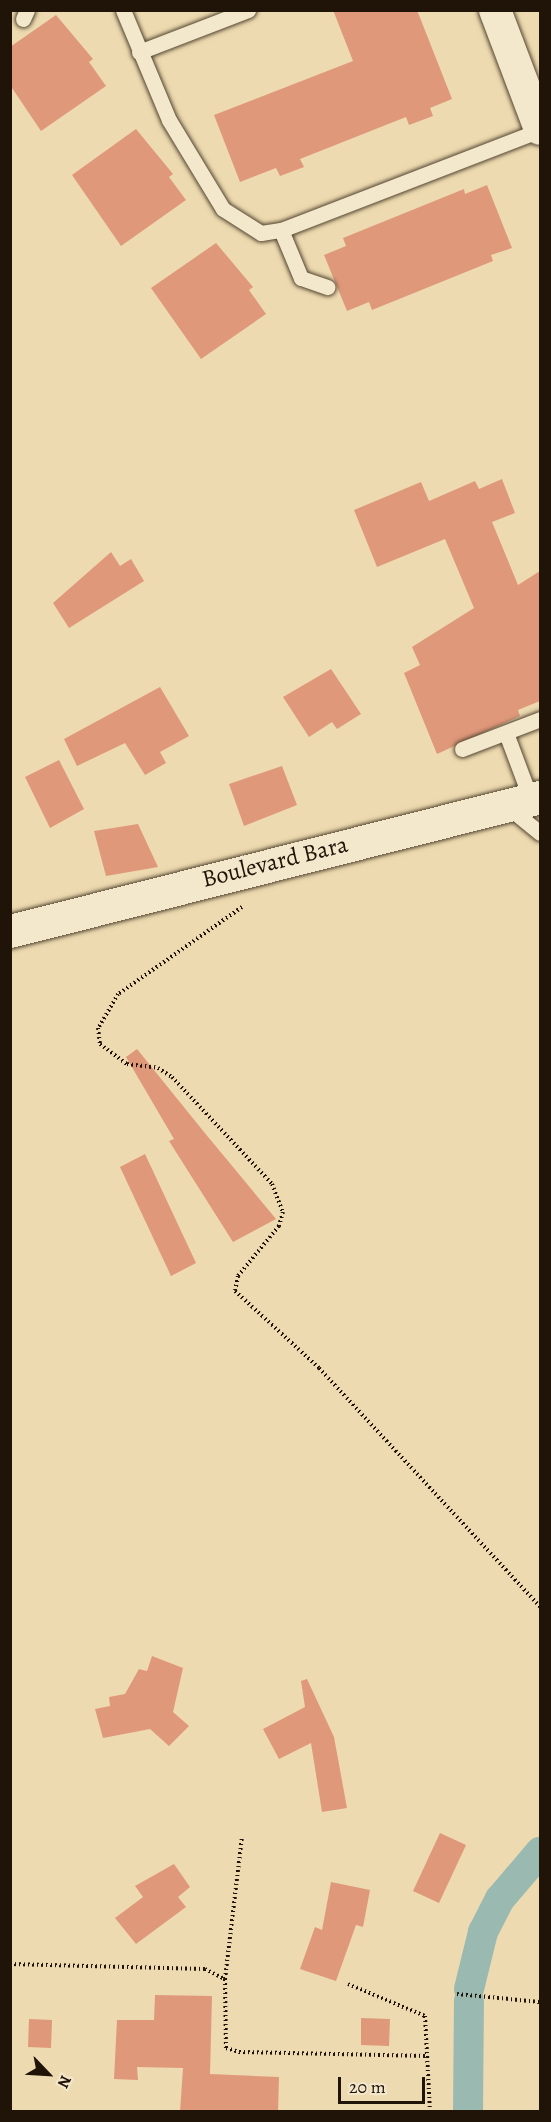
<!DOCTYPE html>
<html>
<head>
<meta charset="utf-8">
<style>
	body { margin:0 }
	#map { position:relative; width:551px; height:2122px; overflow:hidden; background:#eddab0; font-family:Alegreya,serif }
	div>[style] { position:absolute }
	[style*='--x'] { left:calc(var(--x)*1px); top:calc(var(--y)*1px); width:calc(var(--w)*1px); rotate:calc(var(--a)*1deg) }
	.canal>* { height:30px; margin:-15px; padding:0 15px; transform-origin:15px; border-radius:15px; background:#9abab1 }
	.building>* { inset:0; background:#e0987a }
	.path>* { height:4px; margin-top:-2px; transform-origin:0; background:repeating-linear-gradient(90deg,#201307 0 1.5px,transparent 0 4.5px) }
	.roads { filter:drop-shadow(0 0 2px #534531) drop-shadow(0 0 2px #534531) }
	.service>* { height:15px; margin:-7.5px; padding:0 7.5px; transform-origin:7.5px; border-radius:7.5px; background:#f3e7cc }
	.minor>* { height:32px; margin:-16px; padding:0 16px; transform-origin:16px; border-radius:16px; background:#f3e7cc }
	.tertiary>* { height:33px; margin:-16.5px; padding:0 16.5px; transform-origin:16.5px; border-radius:16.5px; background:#f3e7cc }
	span { translate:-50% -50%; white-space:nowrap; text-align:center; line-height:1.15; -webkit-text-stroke:6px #f3e7cc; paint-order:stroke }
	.street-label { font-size:24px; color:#201307 }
	.frame { position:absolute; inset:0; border:12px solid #201307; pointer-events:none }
	.north { position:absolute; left:18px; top:2044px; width:60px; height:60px; -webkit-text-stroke:4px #f3e7cc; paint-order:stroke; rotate:115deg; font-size:16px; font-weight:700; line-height:24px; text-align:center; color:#201307 }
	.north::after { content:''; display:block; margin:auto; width:21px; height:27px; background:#201307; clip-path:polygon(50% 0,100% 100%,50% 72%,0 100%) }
	.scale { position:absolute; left:338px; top:2077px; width:87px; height:27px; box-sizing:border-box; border:3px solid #201307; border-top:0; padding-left:8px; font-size:18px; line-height:21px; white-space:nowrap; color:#201307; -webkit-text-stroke:4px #f3e7cc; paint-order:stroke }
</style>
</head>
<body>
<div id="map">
	<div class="canal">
		<div style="--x:469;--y:1989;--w:59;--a:-76.2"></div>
		<div style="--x:483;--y:1932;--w:37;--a:-63"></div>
		<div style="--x:500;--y:1899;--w:62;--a:-49.6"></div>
		<div style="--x:468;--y:2112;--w:111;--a:-89.5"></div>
	</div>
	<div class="building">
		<div style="clip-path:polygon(333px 10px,417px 10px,452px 99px,430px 108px,433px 116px,409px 125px,406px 117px,300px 159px,304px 167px,280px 176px,276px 168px,240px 182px,214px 115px,353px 61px)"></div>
		<div style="clip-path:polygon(56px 15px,93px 59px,89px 62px,106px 86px,41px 131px,10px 85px,10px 47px)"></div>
		<div style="clip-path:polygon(136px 129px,173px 174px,169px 177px,186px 200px,121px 246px,72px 175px)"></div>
		<div style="clip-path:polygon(487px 185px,512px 248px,491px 255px,493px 261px,372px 310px,369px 302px,347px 311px,324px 255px,346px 246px,343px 238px,464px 189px,465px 194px)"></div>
		<div style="clip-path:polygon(216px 243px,253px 287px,249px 290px,266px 314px,201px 359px,151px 288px)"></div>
		<div style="clip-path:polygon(502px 479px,515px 513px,492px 522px,518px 585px,540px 571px,540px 701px,518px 710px,520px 716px,437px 754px,404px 673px,420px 665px,412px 647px,474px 608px,445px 539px,377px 567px,354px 510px,421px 482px,429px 501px,475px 481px,479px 489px)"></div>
		<div style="clip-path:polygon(111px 552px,120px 566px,131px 559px,144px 581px,69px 628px,53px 603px)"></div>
		<div style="clip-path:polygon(331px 669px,361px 714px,337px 729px,332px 722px,309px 737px,283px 697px)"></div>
		<div style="clip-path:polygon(160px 687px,189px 736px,160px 752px,166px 763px,145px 775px,125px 743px,77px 766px,64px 739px)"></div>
		<div style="clip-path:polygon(59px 760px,84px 809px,50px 828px,25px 777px)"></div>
		<div style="clip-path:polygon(282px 766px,297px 805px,244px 826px,229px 784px)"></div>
		<div style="clip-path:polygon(138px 824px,158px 867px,106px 876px,94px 831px)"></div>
		<div style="clip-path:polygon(137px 1049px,204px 1132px,276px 1219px,233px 1242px,169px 1141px,174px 1139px,126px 1057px)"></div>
		<div style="clip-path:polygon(145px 1154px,196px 1263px,171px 1276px,120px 1167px)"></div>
		<div style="clip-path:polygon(152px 1656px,183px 1668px,173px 1712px,189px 1726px,169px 1746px,150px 1729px,103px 1738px,95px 1709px,110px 1706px,109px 1697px,125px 1694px,139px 1669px,147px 1671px)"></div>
		<div style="clip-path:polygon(307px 1679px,334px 1737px,347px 1808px,322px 1812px,311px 1743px,279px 1759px,263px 1729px,305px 1707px,301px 1681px)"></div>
		<div style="clip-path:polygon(440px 1833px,466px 1845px,439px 1903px,413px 1891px)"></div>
		<div style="clip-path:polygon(174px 1864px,190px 1887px,178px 1897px,186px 1907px,136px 1944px,115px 1918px,143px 1897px,135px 1886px)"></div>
		<div style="clip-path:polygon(331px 1882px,370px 1890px,363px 1927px,356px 1925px,336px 1981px,300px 1969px,315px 1927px,322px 1930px)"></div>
		<div style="clip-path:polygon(155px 1995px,212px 1996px,210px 2074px,279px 2077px,278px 2112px,180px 2112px,183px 2068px,137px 2067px,138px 2080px,114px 2079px,117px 2020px,154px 2020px)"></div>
		<div style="clip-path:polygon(361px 2018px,390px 2019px,389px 2046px,361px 2045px)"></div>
		<div style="clip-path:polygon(29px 2019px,52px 2020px,51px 2048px,28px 2047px)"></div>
	</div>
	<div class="path">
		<div style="--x:242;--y:907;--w:151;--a:144.9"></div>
		<div style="--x:118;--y:994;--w:39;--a:120"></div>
		<div style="--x:98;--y:1028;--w:16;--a:83"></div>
		<div style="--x:100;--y:1044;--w:34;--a:37"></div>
		<div style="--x:127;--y:1064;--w:31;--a:7"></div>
		<div style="--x:158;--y:1068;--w:17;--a:33"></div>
		<div style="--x:172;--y:1077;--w:146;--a:46.9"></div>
		<div style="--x:272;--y:1184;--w:30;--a:69"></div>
		<div style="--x:283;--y:1212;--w:15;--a:106"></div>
		<div style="--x:279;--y:1226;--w:65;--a:129.4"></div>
		<div style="--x:238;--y:1276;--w:15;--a:101"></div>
		<div style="--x:235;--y:1291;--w:114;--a:42.5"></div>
		<div style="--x:319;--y:1368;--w:326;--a:47.2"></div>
		<div style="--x:10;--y:1964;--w:195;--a:1.5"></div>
		<div style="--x:205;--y:1969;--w:22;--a:27"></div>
		<div style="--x:225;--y:1979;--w:69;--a:89.2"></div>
		<div style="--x:226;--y:2048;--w:14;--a:17"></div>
		<div style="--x:239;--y:2052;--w:189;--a:1.2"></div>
		<div style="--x:225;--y:1979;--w:143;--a:-83.2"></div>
		<div style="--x:348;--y:1984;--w:83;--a:22.6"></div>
		<div style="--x:425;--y:2016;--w:96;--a:87"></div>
		<div style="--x:457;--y:1994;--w:83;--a:5.5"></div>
	</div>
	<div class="roads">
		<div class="service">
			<div style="--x:123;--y:10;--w:119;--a:67.3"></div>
			<div style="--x:169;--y:120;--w:104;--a:58.8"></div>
			<div style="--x:223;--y:209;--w:45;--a:32.3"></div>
			<div style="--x:261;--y:233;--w:20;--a:-9"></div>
			<div style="--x:281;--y:230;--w:278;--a:-21.1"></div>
			<div style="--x:23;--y:19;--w:10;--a:-66"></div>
			<div style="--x:139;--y:52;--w:117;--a:-21.1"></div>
			<div style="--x:281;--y:230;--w:52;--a:67.4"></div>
			<div style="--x:301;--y:278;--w:28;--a:19"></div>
			<div style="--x:506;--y:733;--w:72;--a:69.5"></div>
			<div style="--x:462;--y:749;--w:84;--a:-21"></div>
			<div style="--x:508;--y:807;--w:41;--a:39.1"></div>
		</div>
		<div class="minor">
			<div style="--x:495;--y:10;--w:127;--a:69.3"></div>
		</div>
		<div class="tertiary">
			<div style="--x:10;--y:931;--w:547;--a:-14.19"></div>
		</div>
	</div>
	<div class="street-label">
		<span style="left:275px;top:862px;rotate:-14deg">Boulevard Bara</span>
	</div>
	<div class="frame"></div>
	<div class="north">N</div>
	<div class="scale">20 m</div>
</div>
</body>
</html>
